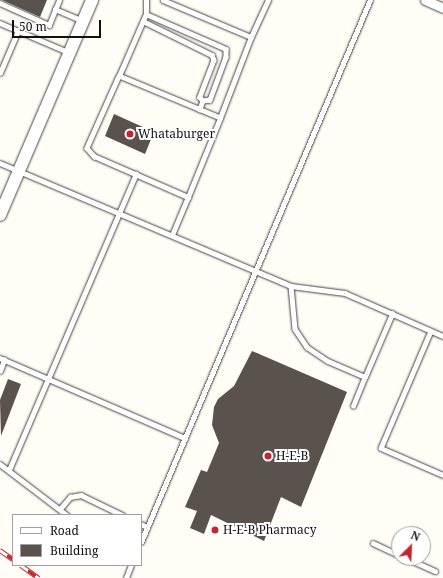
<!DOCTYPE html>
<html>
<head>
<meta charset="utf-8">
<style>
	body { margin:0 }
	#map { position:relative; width:443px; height:578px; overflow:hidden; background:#fffdf5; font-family:"Noto Serif",serif }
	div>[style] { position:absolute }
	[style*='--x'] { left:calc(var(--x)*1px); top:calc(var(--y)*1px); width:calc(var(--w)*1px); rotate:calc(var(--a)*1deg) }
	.building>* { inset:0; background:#5a524d }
	.roads { filter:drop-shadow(0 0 1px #444) drop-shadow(0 0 1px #444) }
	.service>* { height:4.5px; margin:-2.25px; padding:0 2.25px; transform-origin:2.25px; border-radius:2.25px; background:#fff }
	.minor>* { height:9px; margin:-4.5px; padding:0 4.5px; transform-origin:4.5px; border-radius:4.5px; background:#fff }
	.tertiary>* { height:12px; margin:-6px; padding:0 6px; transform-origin:6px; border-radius:6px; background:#fff }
	.rail>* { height:4.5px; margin-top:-2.25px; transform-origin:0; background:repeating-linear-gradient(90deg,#fff 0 9px,#c4262e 0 18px); box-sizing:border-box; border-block:1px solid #c4262e }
	.dots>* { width:11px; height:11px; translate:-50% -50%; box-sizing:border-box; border:2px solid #fff; border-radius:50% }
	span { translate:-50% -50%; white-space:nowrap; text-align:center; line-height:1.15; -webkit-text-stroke:4px #fff; paint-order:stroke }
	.poi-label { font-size:12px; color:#111 }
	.left { translate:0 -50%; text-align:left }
	.legend { position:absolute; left:12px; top:514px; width:130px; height:52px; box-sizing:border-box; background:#fff; border:1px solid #a0a0a0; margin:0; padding:5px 7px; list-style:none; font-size:12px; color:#111 }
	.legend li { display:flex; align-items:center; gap:8px; height:20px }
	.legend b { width:20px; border:1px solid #a0a0a0 }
	.north { position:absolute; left:391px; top:526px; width:40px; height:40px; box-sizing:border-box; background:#fff; border:1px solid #a0a0a0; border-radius:50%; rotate:24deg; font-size:11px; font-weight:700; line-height:16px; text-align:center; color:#111 }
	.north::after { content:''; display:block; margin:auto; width:14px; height:18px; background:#c4262e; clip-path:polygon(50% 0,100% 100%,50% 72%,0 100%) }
	.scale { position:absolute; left:12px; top:20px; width:89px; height:18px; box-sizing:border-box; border:2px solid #111; border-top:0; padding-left:5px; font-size:12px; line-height:14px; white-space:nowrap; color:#111; -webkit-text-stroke:3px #fff; paint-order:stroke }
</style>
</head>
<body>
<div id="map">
	<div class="building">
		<div style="clip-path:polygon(2px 0,47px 0,40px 17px)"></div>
		<div style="clip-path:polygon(114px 114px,154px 132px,145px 154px,105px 136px)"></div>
		<div style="clip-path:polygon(252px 351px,347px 392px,301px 507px,281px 497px,264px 541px,211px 515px,204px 534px,190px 528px,197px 511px,185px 507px,201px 470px,207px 472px,219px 443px,212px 425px,214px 407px,218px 399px,234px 386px)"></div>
		<div style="clip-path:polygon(8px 379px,21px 384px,1px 436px,0 400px)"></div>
	</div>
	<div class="roads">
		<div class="service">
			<div style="--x:163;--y:0;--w:95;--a:22.8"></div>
			<div style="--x:251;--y:37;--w:41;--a:-65.3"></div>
			<div style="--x:0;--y:3;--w:54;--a:24.2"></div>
			<div style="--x:49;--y:25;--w:27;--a:-68"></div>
			<div style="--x:55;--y:9;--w:30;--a:23"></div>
			<div style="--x:146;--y:14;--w:87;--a:23.6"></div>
			<div style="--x:226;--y:49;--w:8;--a:90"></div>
			<div style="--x:226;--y:57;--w:46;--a:110.4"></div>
			<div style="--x:210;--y:100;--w:7;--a:172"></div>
			<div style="--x:203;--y:101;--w:9;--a:111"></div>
			<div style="--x:143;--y:21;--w:77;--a:26.2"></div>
			<div style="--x:212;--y:55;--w:5;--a:68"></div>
			<div style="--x:214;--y:60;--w:40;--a:111"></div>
			<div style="--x:200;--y:97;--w:5;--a:53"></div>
			<div style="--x:0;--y:23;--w:74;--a:23.1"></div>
			<div style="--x:0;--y:73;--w:46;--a:-66.8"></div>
			<div style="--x:119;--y:76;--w:68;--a:-66.5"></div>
			<div style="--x:146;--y:14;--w:14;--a:-90"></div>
			<div style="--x:220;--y:118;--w:87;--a:-69.1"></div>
			<div style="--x:0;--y:163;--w:316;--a:22.9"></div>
			<div style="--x:291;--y:286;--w:54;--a:7.4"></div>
			<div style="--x:345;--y:293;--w:107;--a:23.7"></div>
			<div style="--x:172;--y:235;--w:41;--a:-67.2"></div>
			<div style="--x:188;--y:197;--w:85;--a:-67.9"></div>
			<div style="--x:220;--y:118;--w:109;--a:-157.4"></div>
			<div style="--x:119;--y:76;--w:79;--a:114"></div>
			<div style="--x:87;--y:148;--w:11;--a:49"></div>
			<div style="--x:94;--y:156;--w:103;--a:23.6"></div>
			<div style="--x:291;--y:286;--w:43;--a:84.7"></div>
			<div style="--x:295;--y:329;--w:22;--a:56"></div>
			<div style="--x:307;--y:347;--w:25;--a:34"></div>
			<div style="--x:328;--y:361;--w:40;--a:23.4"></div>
			<div style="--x:365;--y:377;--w:69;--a:-66.8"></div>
			<div style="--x:431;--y:331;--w:127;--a:113.1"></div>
			<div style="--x:381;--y:448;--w:68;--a:23.5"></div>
			<div style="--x:0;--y:358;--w:202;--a:23.4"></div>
			<div style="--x:0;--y:371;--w:12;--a:-70"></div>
			<div style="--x:353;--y:406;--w:31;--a:-68"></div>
			<div style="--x:0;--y:464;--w:84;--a:37.3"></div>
			<div style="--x:9;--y:470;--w:322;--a:-66.8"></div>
			<div style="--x:60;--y:509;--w:16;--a:-50"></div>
			<div style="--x:70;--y:497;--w:11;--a:-10"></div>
			<div style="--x:81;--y:495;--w:46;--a:26"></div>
			<div style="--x:141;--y:524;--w:7;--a:27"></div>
			<div style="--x:141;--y:542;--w:588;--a:-67.1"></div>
			<div style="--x:373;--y:543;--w:29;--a:25"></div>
			<div style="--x:406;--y:558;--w:32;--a:24"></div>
			<div style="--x:126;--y:578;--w:14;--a:-69"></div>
		</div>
		<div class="minor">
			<div style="--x:425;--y:0;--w:20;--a:24"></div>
		</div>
		<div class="tertiary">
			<div style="--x:0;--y:215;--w:234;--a:-66.8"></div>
		</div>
	</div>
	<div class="rail">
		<div style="--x:0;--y:550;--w:16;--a:35"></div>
		<div style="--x:21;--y:565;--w:22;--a:36"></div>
	</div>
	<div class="dots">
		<div style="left:130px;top:134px;background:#c4262e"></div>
		<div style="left:268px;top:456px;background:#c4262e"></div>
		<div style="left:215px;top:530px;background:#c4262e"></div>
	</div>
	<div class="poi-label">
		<span class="left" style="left:138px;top:134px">Whataburger</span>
		<span class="left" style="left:276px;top:456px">H-E-B</span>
		<span class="left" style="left:223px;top:530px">H-E-B Pharmacy</span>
	</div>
	<ul class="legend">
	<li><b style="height:5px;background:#fff"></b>Road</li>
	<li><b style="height:11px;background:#5a524d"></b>Building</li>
	</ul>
	<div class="north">N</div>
	<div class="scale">50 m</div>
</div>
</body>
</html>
